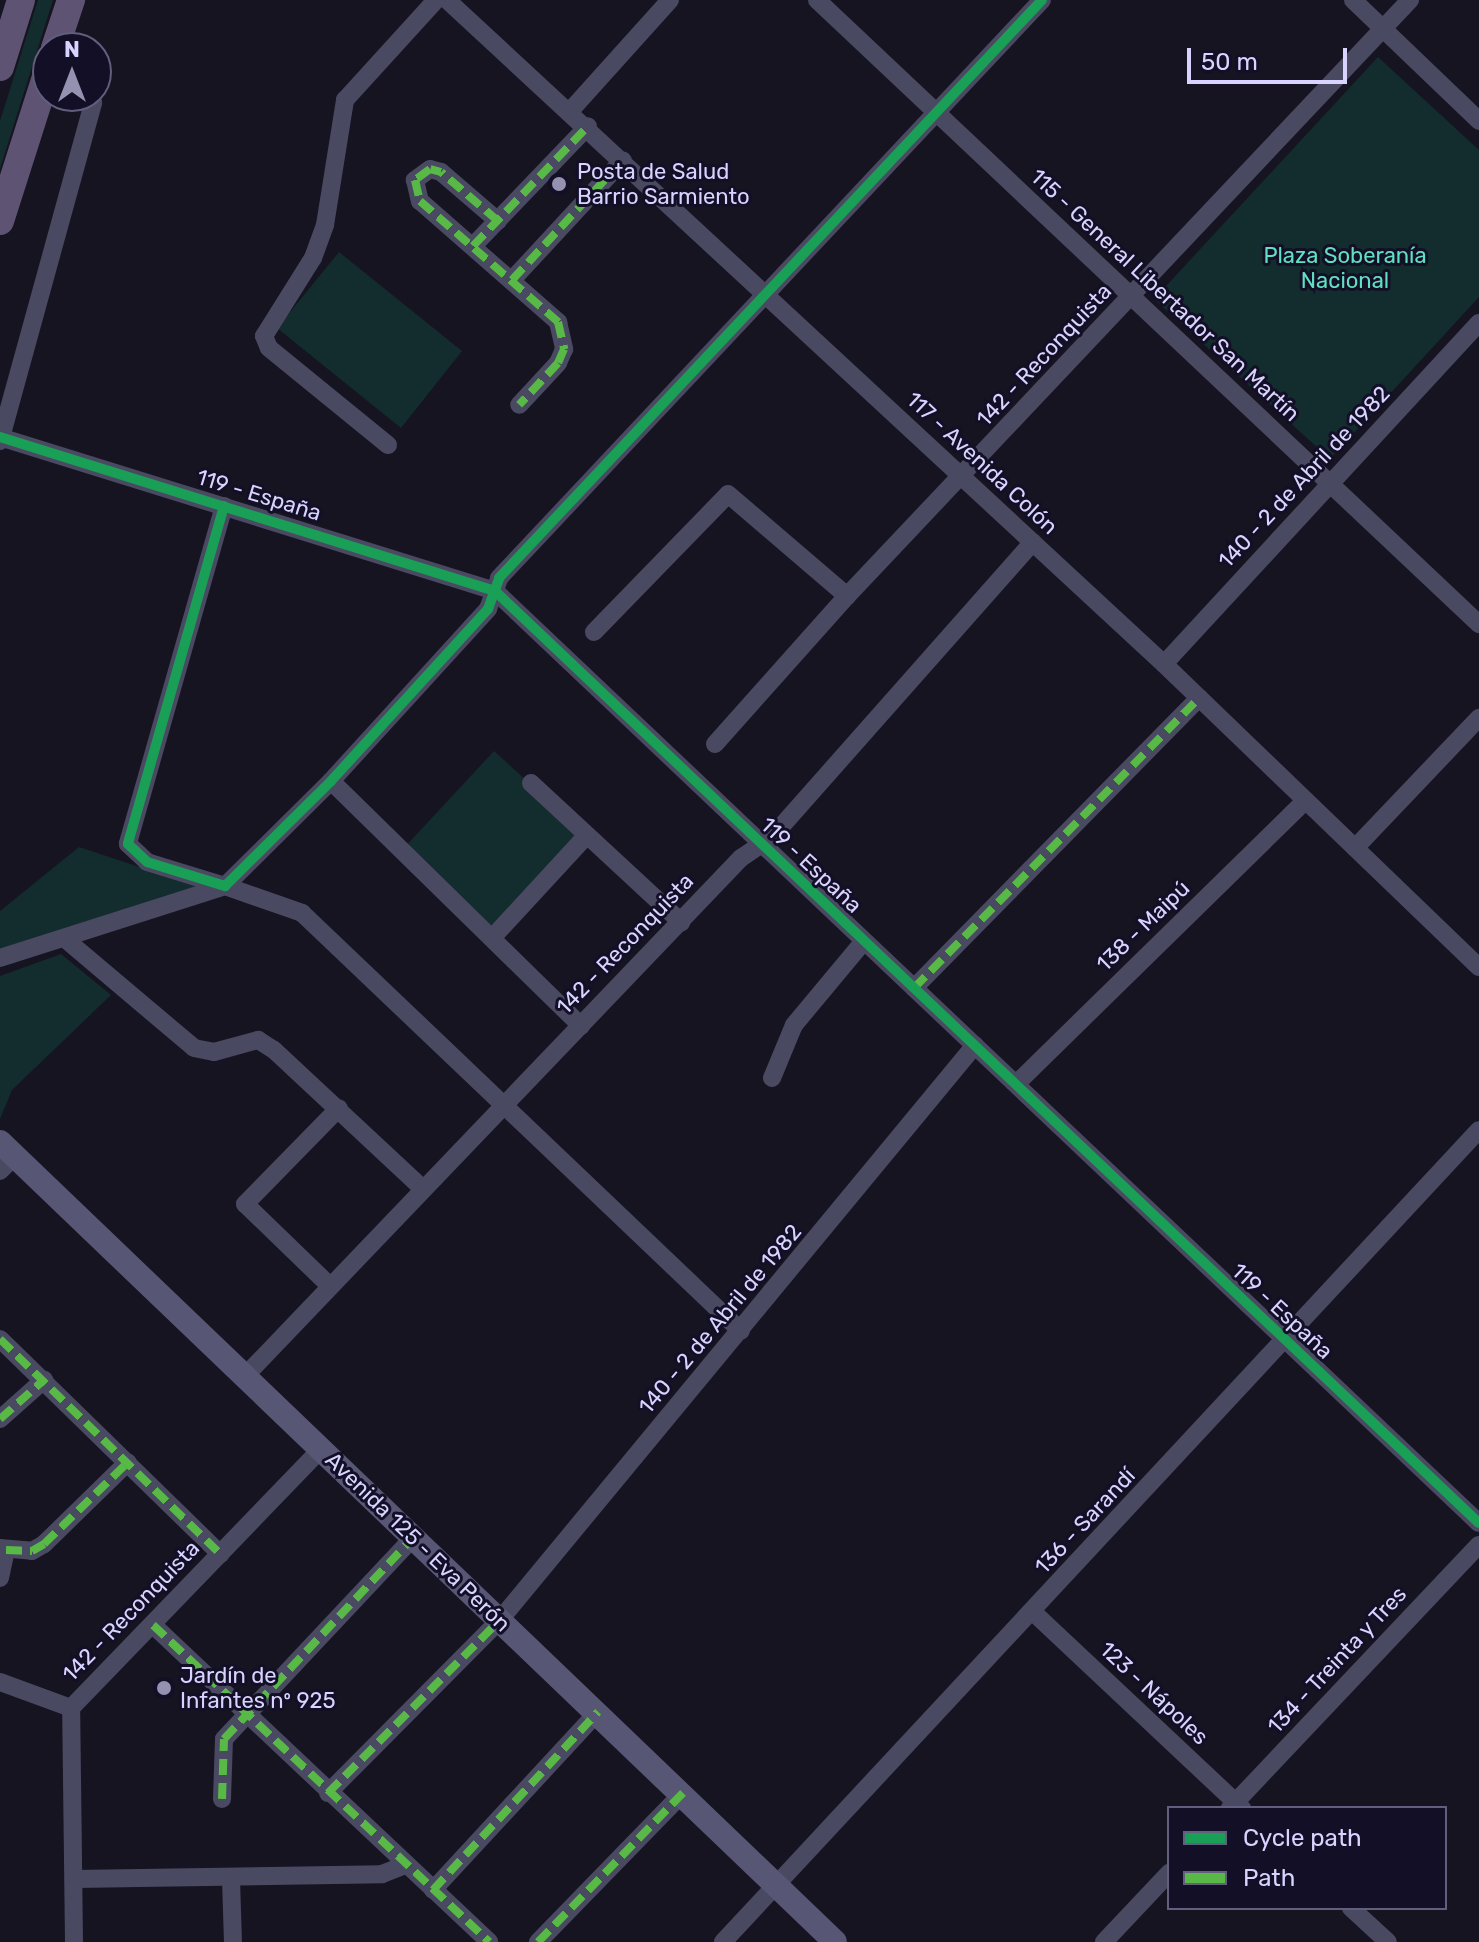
<!DOCTYPE html>
<html>
<head>
<meta charset="utf-8">
<style>
	body { margin:0 }
	#map { position:relative; width:1479px; height:1942px; overflow:hidden; background:#161421; font-family:Rubik,sans-serif }
	div>[style] { position:absolute }
	[style*='--x'] { left:calc(var(--x)*1px); top:calc(var(--y)*1px); width:calc(var(--w)*1px); rotate:calc(var(--a)*1deg) }
	.green>* { inset:0; background:#132c2d }
	.street>* { height:18px; margin:-9px; padding:0 9px; transform-origin:9px; border-radius:9px; background:#4a4962 }
	.secondary>* { height:24px; margin:-12px; padding:0 12px; transform-origin:12px; border-radius:12px; background:#575674 }
	.primary>* { height:28px; margin:-14px; padding:0 14px; transform-origin:14px; border-radius:14px; background:#5e5373 }
	.quiet>* { height:8px; margin-top:-4px; transform-origin:0; background:repeating-linear-gradient(90deg,#58b947 0 16px,transparent 0 24px) }
	.cycleway>* { height:10px; margin:-5px; padding:0 5px; transform-origin:5px; border-radius:5px; background:#1a9f57 }
	.dots>* { width:22px; height:22px; translate:-50% -50%; box-sizing:border-box; border:4px solid #130f26; border-radius:50% }
	span { translate:-50% -50%; white-space:nowrap; text-align:center; line-height:1.15; -webkit-text-stroke:6px #130f26; paint-order:stroke }
	.poi-label { font-size:22px; color:#d9d4ff }
	.left { translate:0 -50%; text-align:left }
	.park-label { font-size:22px; color:#5fe0c0 }
	.street-label { font-size:22px; color:#d9d4ff }
	.legend { position:absolute; left:1167px; top:1806px; width:280px; height:104px; box-sizing:border-box; background:#130f26; border:2px solid #625e7d; margin:0; padding:10px 14px; list-style:none; font-size:24px; color:#d9d4ff }
	.legend li { display:flex; align-items:center; gap:16px; height:40px }
	.legend b { width:40px; border:2px solid #625e7d }
	.north { position:absolute; left:32px; top:32px; width:80px; height:80px; box-sizing:border-box; background:#130f26; border:2px solid #625e7d; border-radius:50%; rotate:0deg; font-size:22px; font-weight:700; line-height:32px; text-align:center; color:#d9d4ff }
	.north::after { content:''; display:block; margin:auto; width:28px; height:36px; background:#9591b1; clip-path:polygon(50% 0,100% 100%,50% 72%,0 100%) }
	.scale { position:absolute; left:1187px; top:48px; width:160px; height:36px; box-sizing:border-box; border:4px solid #d9d4ff; border-top:0; padding-left:10px; font-size:24px; line-height:28px; white-space:nowrap; color:#d9d4ff; -webkit-text-stroke:6px #130f26; paint-order:stroke }
</style>
</head>
<body>
<div id="map">
	<div class="green">
		<div style="clip-path:polygon(38px 0,53px 0,0 169px,0 121px)"></div>
		<div style="clip-path:polygon(1378px 57px,1479px 150px,1479px 297px,1330px 459px,1154px 299px)"></div>
		<div style="clip-path:polygon(339px 252px,462px 351px,401px 428px,277px 328px)"></div>
		<div style="clip-path:polygon(494px 751px,587px 835px,492px 938px,402px 850px)"></div>
		<div style="clip-path:polygon(79px 847px,197px 886px,0 949px,0 911px)"></div>
		<div style="clip-path:polygon(61px 954px,111px 995px,12px 1090px,0 1119px,0 976px)"></div>
	</div>
	<div class="street">
		<div style="--x:447;--y:0;--w:977;--a:42.8"></div>
		<div style="--x:1164;--y:664;--w:437;--a:43.9"></div>
		<div style="--x:817;--y:0;--w:910;--a:43.31"></div>
		<div style="--x:1353;--y:0;--w:175;--a:43.8"></div>
		<div style="--x:571;--y:110;--w:148;--a:-48"></div>
		<div style="--x:498;--y:221;--w:75;--a:-139.3"></div>
		<div style="--x:441;--y:172;--w:11;--a:-165"></div>
		<div style="--x:430;--y:169;--w:19;--a:144"></div>
		<div style="--x:415;--y:180;--w:22;--a:77"></div>
		<div style="--x:420;--y:201;--w:184;--a:41.2"></div>
		<div style="--x:558;--y:322;--w:28;--a:77"></div>
		<div style="--x:564;--y:349;--w:15;--a:113"></div>
		<div style="--x:558;--y:363;--w:57;--a:132.9"></div>
		<div style="--x:473;--y:246;--w:166;--a:-46.2"></div>
		<div style="--x:512;--y:280;--w:163;--a:-47.2"></div>
		<div style="--x:0;--y:437;--w:518;--a:17.28"></div>
		<div style="--x:495;--y:591;--w:1355;--a:43.45"></div>
		<div style="--x:0;--y:441;--w:351;--a:-74.6"></div>
		<div style="--x:93;--y:103;--w:10;--a:-135"></div>
		<div style="--x:388;--y:445;--w:154;--a:-140.8"></div>
		<div style="--x:269;--y:348;--w:13;--a:-113"></div>
		<div style="--x:264;--y:336;--w:92;--a:-57.9"></div>
		<div style="--x:313;--y:258;--w:35;--a:-70"></div>
		<div style="--x:325;--y:225;--w:127;--a:-80.9"></div>
		<div style="--x:345;--y:100;--w:135;--a:-47.7"></div>
		<div style="--x:224;--y:506;--w:351;--a:105.9"></div>
		<div style="--x:128;--y:844;--w:26;--a:43"></div>
		<div style="--x:147;--y:862;--w:82;--a:17.1"></div>
		<div style="--x:225;--y:886;--w:149;--a:-44.7"></div>
		<div style="--x:331;--y:781;--w:233;--a:-47.6"></div>
		<div style="--x:488;--y:609;--w:33;--a:-70"></div>
		<div style="--x:499;--y:578;--w:793;--a:-46.79"></div>
		<div style="--x:594;--y:632;--w:192;--a:-45.8"></div>
		<div style="--x:728;--y:494;--w:157;--a:40.6"></div>
		<div style="--x:1164;--y:664;--w:464;--a:-47.3"></div>
		<div style="--x:715;--y:744;--w:198;--a:-48.3"></div>
		<div style="--x:847;--y:596;--w:820;--a:-46.63"></div>
		<div style="--x:331;--y:781;--w:350;--a:44.4"></div>
		<div style="--x:531;--y:783;--w:205;--a:42.8"></div>
		<div style="--x:1355;--y:848;--w:180;--a:-46.4"></div>
		<div style="--x:64;--y:938;--w:170;--a:40.2"></div>
		<div style="--x:194;--y:1048;--w:20;--a:11"></div>
		<div style="--x:214;--y:1052;--w:46;--a:-15.3"></div>
		<div style="--x:258;--y:1040;--w:19;--a:32"></div>
		<div style="--x:274;--y:1050;--w:204;--a:43"></div>
		<div style="--x:492;--y:938;--w:140;--a:-47.3"></div>
		<div style="--x:0;--y:958;--w:236;--a:-17.7"></div>
		<div style="--x:225;--y:886;--w:82;--a:19.3"></div>
		<div style="--x:302;--y:913;--w:606;--a:43.6"></div>
		<div style="--x:914;--y:988;--w:407;--a:-45.5"></div>
		<div style="--x:772;--y:1078;--w:57;--a:-67.5"></div>
		<div style="--x:794;--y:1025;--w:109;--a:-50.2"></div>
		<div style="--x:1016;--y:1084;--w:403;--a:-44.4"></div>
		<div style="--x:0;--y:1171;--w:21;--a:-45"></div>
		<div style="--x:330;--y:1286;--w:118;--a:-136"></div>
		<div style="--x:245;--y:1204;--w:134;--a:-45.6"></div>
		<div style="--x:0;--y:1339;--w:308;--a:44.3"></div>
		<div style="--x:246;--y:1375;--w:716;--a:-46.25"></div>
		<div style="--x:741;--y:858;--w:36;--a:-34"></div>
		<div style="--x:771;--y:838;--w:395;--a:-48.5"></div>
		<div style="--x:0;--y:1419;--w:59;--a:-41.6"></div>
		<div style="--x:0;--y:1548;--w:32;--a:5"></div>
		<div style="--x:32;--y:1551;--w:14;--a:-30"></div>
		<div style="--x:44;--y:1544;--w:117;--a:-44.3"></div>
		<div style="--x:0;--y:1578;--w:29;--a:-78"></div>
		<div style="--x:1033;--y:1612;--w:287;--a:43.2"></div>
		<div style="--x:153;--y:1625;--w:462;--a:43.3"></div>
		<div style="--x:0;--y:1682;--w:76;--a:20.1"></div>
		<div style="--x:328;--y:1793;--w:243;--a:-45.2"></div>
		<div style="--x:499;--y:1621;--w:747;--a:-50.43"></div>
		<div style="--x:222;--y:1799;--w:60;--a:-88.1"></div>
		<div style="--x:224;--y:1739;--w:277;--a:-46.8"></div>
		<div style="--x:1230;--y:1808;--w:362;--a:-46.6"></div>
		<div style="--x:74;--y:1879;--w:308;--a:-0.9"></div>
		<div style="--x:382;--y:1874;--w:26;--a:-21"></div>
		<div style="--x:231;--y:1879;--w:63;--a:88.2"></div>
		<div style="--x:433;--y:1890;--w:243;--a:-47.2"></div>
		<div style="--x:1351;--y:1908;--w:50;--a:42.6"></div>
		<div style="--x:74;--y:1942;--w:234;--a:-90.7"></div>
		<div style="--x:71;--y:1708;--w:361;--a:-46"></div>
		<div style="--x:538;--y:1942;--w:208;--a:-45.8"></div>
		<div style="--x:723;--y:1942;--w:1109;--a:-47.05"></div>
		<div style="--x:1104;--y:1942;--w:95;--a:-46.7"></div>
	</div>
	<div class="secondary">
		<div style="--x:0;--y:1142;--w:1156;--a:43.77"></div>
	</div>
	<div class="primary">
		<div style="--x:55;--y:48;--w:51;--a:-71.6"></div>
		<div style="--x:0;--y:67;--w:70;--a:-72.6"></div>
		<div style="--x:0;--y:221;--w:157;--a:-72.3"></div>
	</div>
	<div class="quiet">
		<div style="--x:498;--y:221;--w:75;--a:-139.3"></div>
		<div style="--x:441;--y:172;--w:11;--a:-165"></div>
		<div style="--x:430;--y:169;--w:19;--a:144"></div>
		<div style="--x:415;--y:180;--w:22;--a:77"></div>
		<div style="--x:420;--y:201;--w:184;--a:41.2"></div>
		<div style="--x:558;--y:322;--w:28;--a:77"></div>
		<div style="--x:564;--y:349;--w:15;--a:113"></div>
		<div style="--x:558;--y:363;--w:57;--a:132.9"></div>
		<div style="--x:473;--y:246;--w:166;--a:-46.2"></div>
		<div style="--x:512;--y:280;--w:163;--a:-47.2"></div>
		<div style="--x:914;--y:988;--w:407;--a:-45.5"></div>
		<div style="--x:0;--y:1339;--w:308;--a:44.3"></div>
		<div style="--x:0;--y:1419;--w:59;--a:-41.6"></div>
		<div style="--x:6;--y:1550;--w:26;--a:2"></div>
		<div style="--x:32;--y:1551;--w:14;--a:-30"></div>
		<div style="--x:44;--y:1544;--w:117;--a:-44.3"></div>
		<div style="--x:153;--y:1625;--w:462;--a:43.3"></div>
		<div style="--x:328;--y:1793;--w:243;--a:-45.2"></div>
		<div style="--x:222;--y:1799;--w:60;--a:-88.1"></div>
		<div style="--x:224;--y:1739;--w:277;--a:-46.8"></div>
		<div style="--x:433;--y:1890;--w:243;--a:-47.2"></div>
		<div style="--x:538;--y:1942;--w:208;--a:-45.8"></div>
	</div>
	<div class="cycleway">
		<div style="--x:0;--y:437;--w:518;--a:17.28"></div>
		<div style="--x:495;--y:591;--w:1355;--a:43.45"></div>
		<div style="--x:224;--y:506;--w:351;--a:105.9"></div>
		<div style="--x:128;--y:844;--w:26;--a:43"></div>
		<div style="--x:147;--y:862;--w:82;--a:17.1"></div>
		<div style="--x:225;--y:886;--w:149;--a:-44.7"></div>
		<div style="--x:331;--y:781;--w:233;--a:-47.6"></div>
		<div style="--x:488;--y:609;--w:33;--a:-70"></div>
		<div style="--x:499;--y:578;--w:793;--a:-46.79"></div>
	</div>
	<div class="dots">
		<div style="left:559px;top:184px;background:#9591b1"></div>
		<div style="left:164px;top:1688px;background:#9591b1"></div>
	</div>
	<div class="poi-label">
		<span class="left" style="left:577px;top:184px">Posta de Salud<br>Barrio Sarmiento</span>
		<span class="left" style="left:180px;top:1688px">Jardín de<br>Infantes nº 925</span>
	</div>
	<div class="park-label">
		<span style="left:1345px;top:268px">Plaza Soberanía<br>Nacional</span>
	</div>
	<div class="street-label">
		<span style="left:1165px;top:295px;rotate:43deg">115 - General Libertador San Martín</span>
		<span style="left:1044px;top:355px;rotate:-47deg">142 - Reconquista</span>
		<span style="left:982px;top:463px;rotate:43deg">117 - Avenida Colón</span>
		<span style="left:1304px;top:477px;rotate:-47deg">140 - 2 de Abril de 1982</span>
		<span style="left:259px;top:495px;rotate:17deg">119 - España</span>
		<span style="left:811px;top:865px;rotate:43deg">119 - España</span>
		<span style="left:1143px;top:926px;rotate:-44deg">138 - Maipú</span>
		<span style="left:625px;top:944px;rotate:-46deg">142 - Reconquista</span>
		<span style="left:1282px;top:1311px;rotate:43deg">119 - España</span>
		<span style="left:720px;top:1319px;rotate:-50deg">140 - 2 de Abril de 1982</span>
		<span style="left:1085px;top:1521px;rotate:-47deg">136 - Sarandí</span>
		<span style="left:418px;top:1542px;rotate:44deg">Avenida 125 - Eva Perón</span>
		<span style="left:131px;top:1611px;rotate:-46deg">142 - Reconquista</span>
		<span style="left:1337px;top:1660px;rotate:-47deg">134 - Treinta y Tres</span>
		<span style="left:1154px;top:1693px;rotate:43deg">123 - Nápoles</span>
	</div>
	<ul class="legend">
	<li><b style="height:10px;background:#1a9f57"></b>Cycle path</li>
	<li><b style="height:10px;background:#58b947"></b>Path</li>
	</ul>
	<div class="north">N</div>
	<div class="scale">50 m</div>
</div>
</body>
</html>
